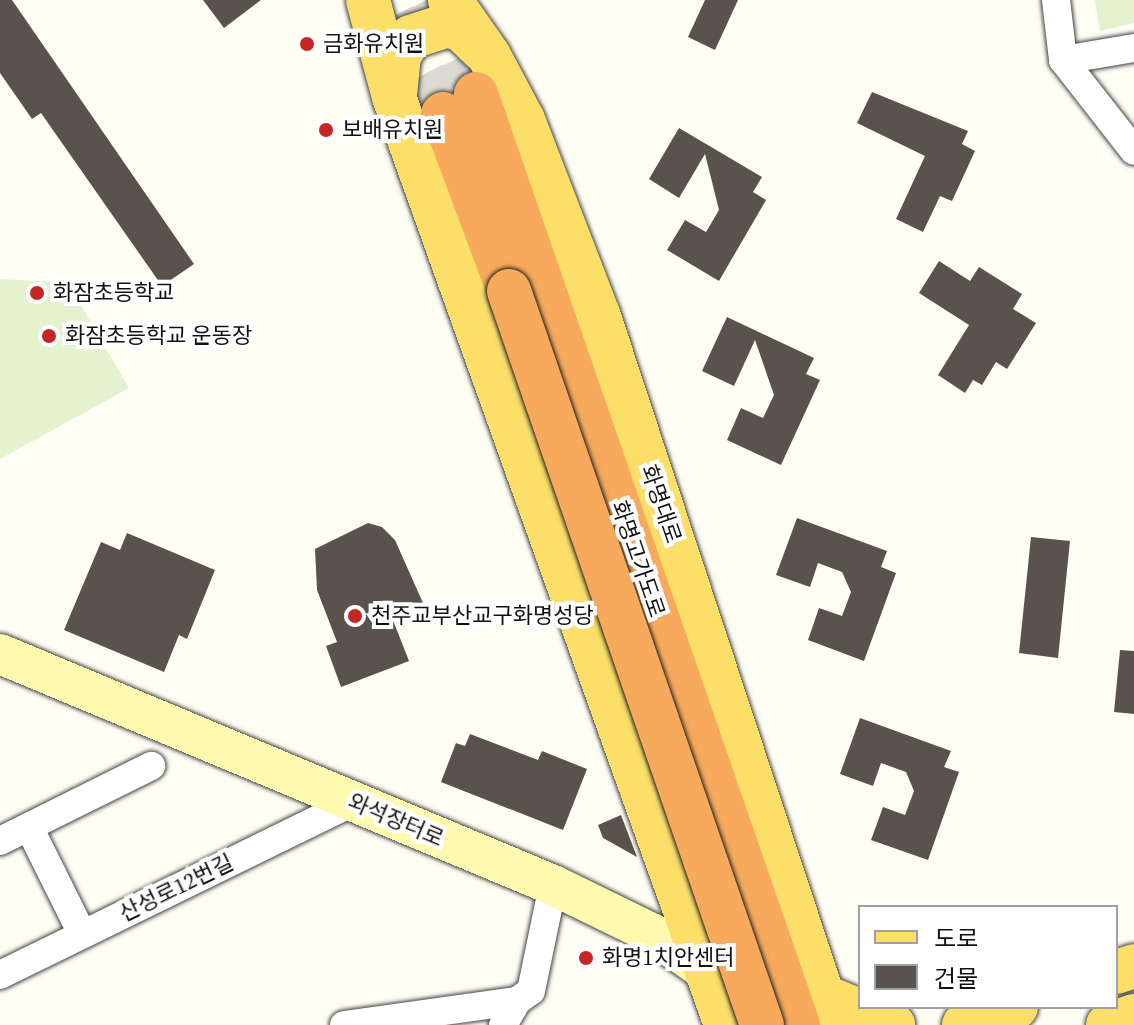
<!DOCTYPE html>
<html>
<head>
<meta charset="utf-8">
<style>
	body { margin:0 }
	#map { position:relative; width:1134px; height:1025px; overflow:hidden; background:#fffef5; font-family:"Source Serif 4","Noto Sans KR",serif }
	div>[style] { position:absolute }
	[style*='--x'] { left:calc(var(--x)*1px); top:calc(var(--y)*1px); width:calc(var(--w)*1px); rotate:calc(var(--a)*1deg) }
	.pitch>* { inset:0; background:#e4f2cf }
	.building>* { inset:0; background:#5a534d }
	.highway-tunnel>* { height:44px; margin-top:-22px; transform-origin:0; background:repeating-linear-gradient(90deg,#dbdad3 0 44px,transparent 0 66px) }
	.roads { filter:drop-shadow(0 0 2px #444) drop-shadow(0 0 2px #444) }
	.street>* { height:28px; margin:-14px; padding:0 14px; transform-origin:14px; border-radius:14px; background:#fff }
	.secondary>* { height:40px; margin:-20px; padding:0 20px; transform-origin:20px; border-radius:20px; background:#fffab0 }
	.primary>* { height:44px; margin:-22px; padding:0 22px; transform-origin:22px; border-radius:22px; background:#fbdf69 }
	.highway>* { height:44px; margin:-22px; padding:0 22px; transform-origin:22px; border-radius:22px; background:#f7aa5b }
	.bridges { filter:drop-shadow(0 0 2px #222) drop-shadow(0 0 2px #222) }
	.highway-bridge>* { height:44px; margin:-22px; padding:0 22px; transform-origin:22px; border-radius:22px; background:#f7aa5b }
	.dots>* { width:22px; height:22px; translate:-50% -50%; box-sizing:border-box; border:4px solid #fff; border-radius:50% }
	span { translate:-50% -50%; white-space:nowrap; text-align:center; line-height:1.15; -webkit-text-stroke:8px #fff; paint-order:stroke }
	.poi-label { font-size:22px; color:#111 }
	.left { translate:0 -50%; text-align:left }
	.street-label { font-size:22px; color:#111 }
	.legend { position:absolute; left:858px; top:905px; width:260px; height:104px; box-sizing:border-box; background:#fff; border:2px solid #a0a0a0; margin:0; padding:10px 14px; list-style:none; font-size:24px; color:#111 }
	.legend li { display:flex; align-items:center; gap:16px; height:40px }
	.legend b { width:40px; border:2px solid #a0a0a0 }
</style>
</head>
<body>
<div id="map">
	<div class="pitch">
		<div style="clip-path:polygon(1095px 0,1134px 0,1134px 23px,1100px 31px)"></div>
		<div style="clip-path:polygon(0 279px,68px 283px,129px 388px,0 459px)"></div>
	</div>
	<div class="building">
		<div style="clip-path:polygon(0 0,12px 0,194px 264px,162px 286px,41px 113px,32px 119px,0 73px)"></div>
		<div style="clip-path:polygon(203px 0,261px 0,224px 28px)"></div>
		<div style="clip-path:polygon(705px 0,738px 0,715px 50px,688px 37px)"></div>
		<div style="clip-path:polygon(872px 92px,968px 131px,962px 144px,975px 151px,952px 201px,940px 196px,923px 232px,896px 219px,925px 156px,857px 123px)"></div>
		<div style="clip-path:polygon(679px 128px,762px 177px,753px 192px,766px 200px,719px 281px,667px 250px,685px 220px,706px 232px,719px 210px,705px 154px,679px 198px,649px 179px)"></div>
		<div style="clip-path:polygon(939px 261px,970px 281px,979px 267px,1022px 294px,1013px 309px,1036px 323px,1007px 369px,996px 362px,982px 385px,973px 380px,965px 393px,938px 375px,969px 325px,919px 293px)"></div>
		<div style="clip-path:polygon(727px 317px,814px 358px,806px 374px,820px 380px,781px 465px,727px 440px,741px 408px,763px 418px,774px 395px,755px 340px,734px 386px,702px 371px)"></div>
		<div style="clip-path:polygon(797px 518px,887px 551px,881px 567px,896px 573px,864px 661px,808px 640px,819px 608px,842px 616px,851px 592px,842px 572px,818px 563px,810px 587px,776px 575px)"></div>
		<div style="clip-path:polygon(368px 523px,382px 527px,395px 540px,423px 603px,391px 615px,409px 661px,341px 687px,326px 646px,337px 642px,317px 590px,315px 549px)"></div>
		<div style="clip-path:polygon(127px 533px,215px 570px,187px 639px,179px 635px,164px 672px,64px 630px,101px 542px,120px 550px)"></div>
		<div style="clip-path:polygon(1031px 537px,1070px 541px,1058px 658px,1019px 653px)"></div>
		<div style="clip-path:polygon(1120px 650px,1134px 651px,1134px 714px,1114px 712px)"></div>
		<div style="clip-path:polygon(860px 718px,951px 751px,944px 767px,959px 772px,928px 860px,871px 840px,883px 807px,905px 815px,914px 791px,906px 772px,881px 763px,873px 786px,840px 774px)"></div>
		<div style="clip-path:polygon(470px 734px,538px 760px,542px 751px,587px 769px,563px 830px,441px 782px,456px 743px,465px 746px)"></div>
		<div style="clip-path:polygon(621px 815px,637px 857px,603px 838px,598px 825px)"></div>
	</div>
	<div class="highway-tunnel">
		<div style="--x:426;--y:0;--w:106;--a:62"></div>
		<div style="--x:393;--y:16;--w:110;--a:63"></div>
	</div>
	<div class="roads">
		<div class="street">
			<div style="--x:1056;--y:0;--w:60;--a:83.3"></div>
			<div style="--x:1063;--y:60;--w:115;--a:52"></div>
			<div style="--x:1063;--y:60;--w:72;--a:-9.6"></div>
			<div style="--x:29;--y:827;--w:119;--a:63.6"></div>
			<div style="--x:0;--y:841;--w:169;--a:-26.4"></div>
			<div style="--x:0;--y:975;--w:393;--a:-26.1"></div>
			<div style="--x:517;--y:1001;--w:17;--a:-36"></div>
			<div style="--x:531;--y:991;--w:108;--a:-78.3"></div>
			<div style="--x:344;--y:1025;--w:175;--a:-7.9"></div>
			<div style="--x:517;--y:1001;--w:28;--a:120"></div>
		</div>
		<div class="secondary">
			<div style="--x:0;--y:654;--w:599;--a:22.67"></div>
			<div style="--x:553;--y:885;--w:111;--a:26.1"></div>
			<div style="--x:653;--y:934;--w:79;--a:34.7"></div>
		</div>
		<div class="primary">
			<div style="--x:368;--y:0;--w:100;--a:75"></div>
			<div style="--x:394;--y:97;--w:986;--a:70.31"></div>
			<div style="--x:450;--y:0;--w:68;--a:55.1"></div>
			<div style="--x:489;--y:56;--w:72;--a:62"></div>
			<div style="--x:523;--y:120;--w:208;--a:68.9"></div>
			<div style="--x:598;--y:314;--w:749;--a:71.78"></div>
			<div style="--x:395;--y:95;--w:40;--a:-84.3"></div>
			<div style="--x:399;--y:55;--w:22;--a:-56"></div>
			<div style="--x:411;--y:37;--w:38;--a:-18"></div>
			<div style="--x:447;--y:25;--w:16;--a:18"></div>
			<div style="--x:462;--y:30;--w:28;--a:44"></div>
			<div style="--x:1116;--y:972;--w:19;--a:-18"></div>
			<div style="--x:823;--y:996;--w:76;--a:22.5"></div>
			<div style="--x:964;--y:1025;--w:55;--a:-19.1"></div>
			<div style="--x:1108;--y:1025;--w:28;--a:-19"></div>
		</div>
		<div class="highway">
			<div style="--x:476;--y:94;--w:985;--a:70.92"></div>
			<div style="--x:443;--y:114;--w:189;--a:69.6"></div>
		</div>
	</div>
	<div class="bridges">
		<div class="highway-bridge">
			<div style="--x:509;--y:291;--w:776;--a:70.98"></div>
		</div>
	</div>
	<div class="dots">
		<div style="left:307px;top:44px;background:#c62524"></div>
		<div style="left:326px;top:130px;background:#c62524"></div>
		<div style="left:37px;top:293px;background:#c62524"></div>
		<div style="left:49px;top:336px;background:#c62524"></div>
		<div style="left:355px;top:616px;background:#c62524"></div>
		<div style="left:586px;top:958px;background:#c62524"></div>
	</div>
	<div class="poi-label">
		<span class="left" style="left:323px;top:44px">금화유치원</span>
		<span class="left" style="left:342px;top:130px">보배유치원</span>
		<span class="left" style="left:53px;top:293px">화잠초등학교</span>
		<span class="left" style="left:65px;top:336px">화잠초등학교 운동장</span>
		<span class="left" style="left:371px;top:616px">천주교부산교구화명성당</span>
		<span class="left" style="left:602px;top:958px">화명1치안센터</span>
	</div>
	<div class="street-label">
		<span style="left:661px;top:504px;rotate:71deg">화명대로</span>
		<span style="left:638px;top:559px;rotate:71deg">화명고가도로</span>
		<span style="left:396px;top:820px;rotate:23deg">와석장터로</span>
		<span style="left:176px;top:888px;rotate:-26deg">산성로12번길</span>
	</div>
	<ul class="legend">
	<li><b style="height:10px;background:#fbdf69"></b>도로</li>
	<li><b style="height:22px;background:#5a534d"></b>건물</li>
	</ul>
</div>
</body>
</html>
